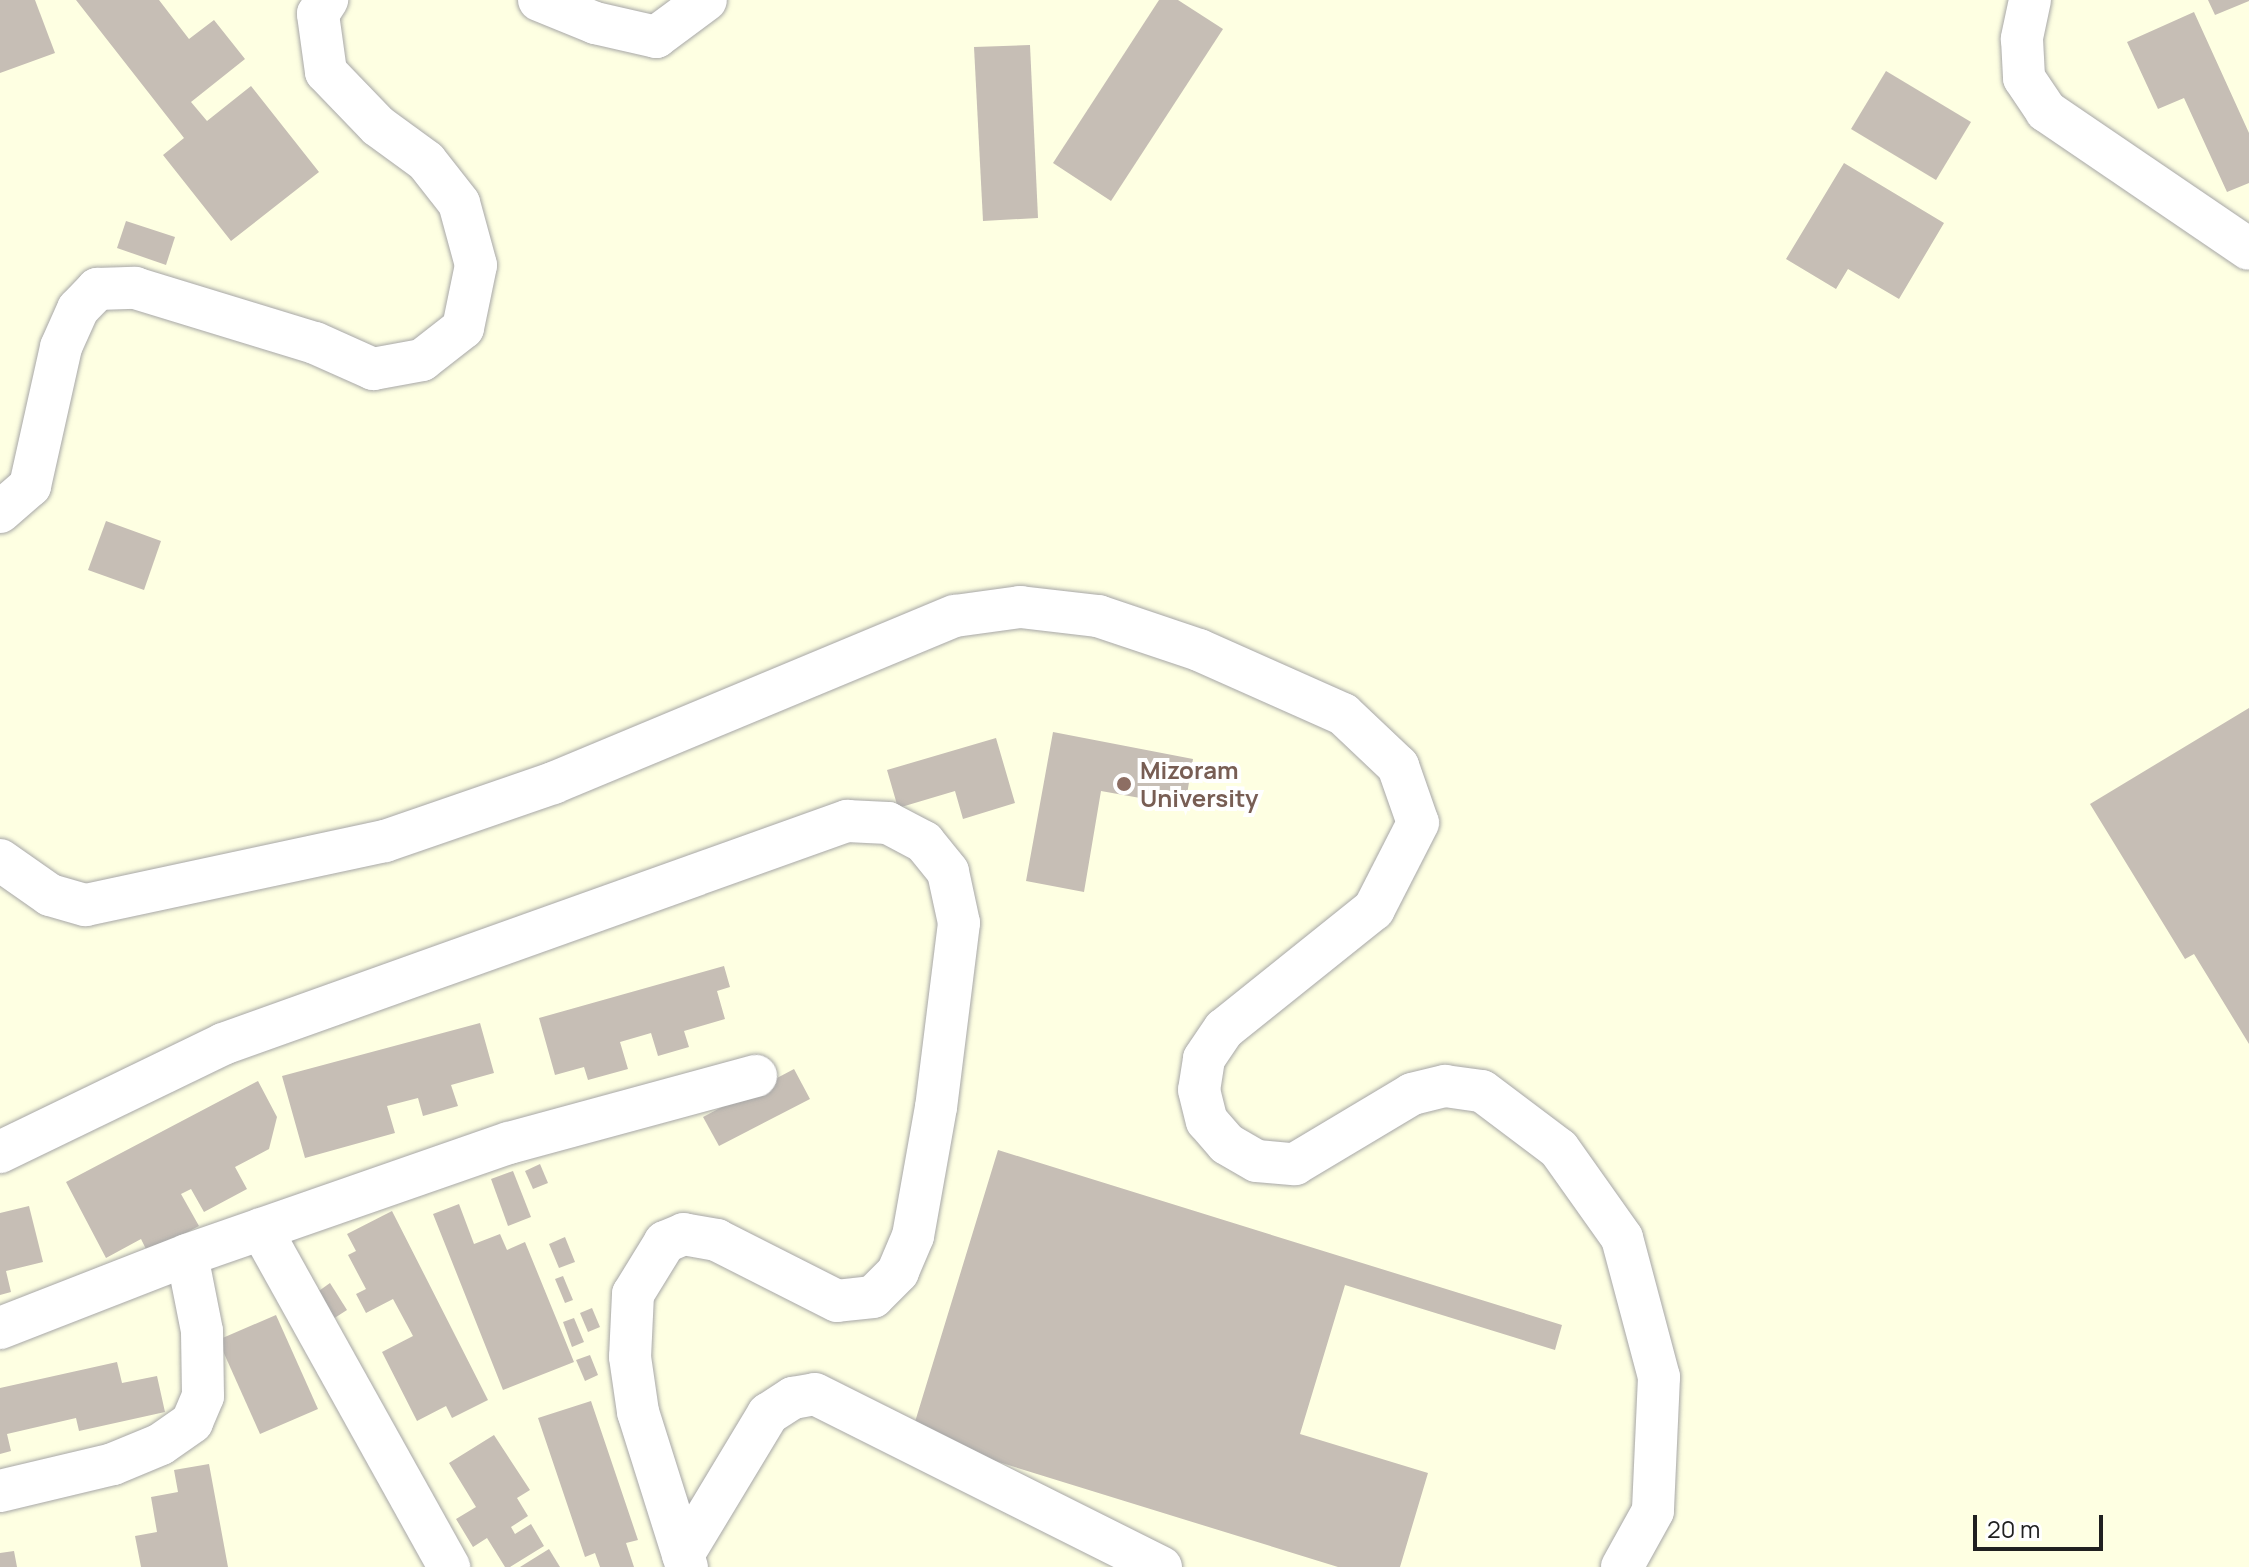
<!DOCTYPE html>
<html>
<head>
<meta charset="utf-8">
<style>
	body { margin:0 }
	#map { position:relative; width:2249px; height:1567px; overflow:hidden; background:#f1eee6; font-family:Manrope,sans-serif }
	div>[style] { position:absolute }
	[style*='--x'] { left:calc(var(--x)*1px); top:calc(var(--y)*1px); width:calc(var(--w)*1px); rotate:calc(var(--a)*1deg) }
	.education>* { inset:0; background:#feffe2 }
	.building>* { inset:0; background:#c6beb5 }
	.roads { filter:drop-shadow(0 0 2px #a7a7a7) drop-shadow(0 0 2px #a7a7a7) }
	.street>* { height:42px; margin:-21px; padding:0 21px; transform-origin:21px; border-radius:21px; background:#fff }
	.dots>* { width:22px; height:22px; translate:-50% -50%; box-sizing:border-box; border:4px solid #fff; border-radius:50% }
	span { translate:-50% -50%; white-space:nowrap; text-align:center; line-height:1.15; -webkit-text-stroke:8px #fff; paint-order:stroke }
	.education-label { font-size:24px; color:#785e54; font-weight:700 }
	.left { translate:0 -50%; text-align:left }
	.scale { position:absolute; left:1973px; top:1515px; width:130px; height:36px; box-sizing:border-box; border:4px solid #202020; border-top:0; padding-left:10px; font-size:24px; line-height:28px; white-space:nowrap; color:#202020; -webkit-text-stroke:6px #fff; paint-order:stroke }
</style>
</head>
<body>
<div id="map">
	<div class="education">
		<div style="clip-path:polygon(0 0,2249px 0,2249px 1567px,0 1567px)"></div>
	</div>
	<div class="building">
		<div style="clip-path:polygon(0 0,35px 0,55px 53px,0 73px)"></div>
		<div style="clip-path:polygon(76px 0,159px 0,189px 39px,214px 20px,245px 59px,191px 102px,207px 121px,251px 86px,319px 172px,231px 241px,163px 155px,184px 138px)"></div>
		<div style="clip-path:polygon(1159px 0,1178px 0,1223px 29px,1111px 201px,1053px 163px)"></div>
		<div style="clip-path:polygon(2208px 0,2249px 0,2249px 1px,2215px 15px)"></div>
		<div style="clip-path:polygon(2194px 12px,2249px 133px,2249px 183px,2227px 192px,2184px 98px,2158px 109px,2127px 42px)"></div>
		<div style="clip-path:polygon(1030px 45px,1038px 218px,983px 221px,974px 47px)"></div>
		<div style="clip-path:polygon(1886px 71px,1971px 122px,1936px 180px,1851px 129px)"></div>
		<div style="clip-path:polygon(1844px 163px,1944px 223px,1899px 299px,1848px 269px,1836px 289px,1786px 259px)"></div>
		<div style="clip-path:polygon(126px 221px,175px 237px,166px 265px,117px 248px)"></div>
		<div style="clip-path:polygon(106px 521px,161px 541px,144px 590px,88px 570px)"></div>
		<div style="clip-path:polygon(2249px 708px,2249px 1044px,2194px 954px,2185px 959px,2090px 804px)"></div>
		<div style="clip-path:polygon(1053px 732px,1193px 759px,1185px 806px,1101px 791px,1084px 892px,1026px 881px)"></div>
		<div style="clip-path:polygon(996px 738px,1015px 803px,963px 819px,955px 791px,898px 808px,887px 770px)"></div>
		<div style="clip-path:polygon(724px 966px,730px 987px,717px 991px,725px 1019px,684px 1031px,689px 1047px,658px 1056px,651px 1033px,620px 1042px,628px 1069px,588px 1080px,584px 1067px,555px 1075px,539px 1018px)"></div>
		<div style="clip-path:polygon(480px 1023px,494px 1073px,451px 1085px,458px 1106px,423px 1116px,418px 1098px,387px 1106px,395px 1133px,305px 1158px,282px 1076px)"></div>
		<div style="clip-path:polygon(794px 1069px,810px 1099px,719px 1146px,703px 1117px)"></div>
		<div style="clip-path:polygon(258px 1081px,277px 1117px,269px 1149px,235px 1167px,247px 1189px,204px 1212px,191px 1189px,181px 1194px,199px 1226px,148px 1253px,141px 1239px,106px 1258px,66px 1182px)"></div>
		<div style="clip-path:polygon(998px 1150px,1562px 1325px,1555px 1350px,1345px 1285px,1300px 1434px,1428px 1473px,1400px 1567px,1338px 1567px,911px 1435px)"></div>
		<div style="clip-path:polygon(540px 1164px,548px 1183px,533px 1189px,525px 1171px)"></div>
		<div style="clip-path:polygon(513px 1171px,531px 1217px,508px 1226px,491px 1179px)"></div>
		<div style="clip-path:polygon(459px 1204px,474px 1244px,500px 1234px,507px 1250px,525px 1242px,574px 1362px,503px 1390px,433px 1214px)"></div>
		<div style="clip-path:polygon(29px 1206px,43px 1262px,6px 1271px,11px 1292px,0 1295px,0 1213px)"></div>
		<div style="clip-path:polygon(392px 1211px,488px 1400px,452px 1418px,446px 1406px,417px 1421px,382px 1352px,413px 1336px,393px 1299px,366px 1313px,356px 1294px,366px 1289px,348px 1255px,356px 1251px,347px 1234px)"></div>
		<div style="clip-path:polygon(565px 1237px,575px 1262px,559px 1268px,549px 1244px)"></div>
		<div style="clip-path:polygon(563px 1276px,573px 1300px,565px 1303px,555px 1279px)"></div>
		<div style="clip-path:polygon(330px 1283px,347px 1310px,333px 1319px,316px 1293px)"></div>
		<div style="clip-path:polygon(592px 1308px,600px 1327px,588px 1332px,580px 1313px)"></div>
		<div style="clip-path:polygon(276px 1315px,318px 1409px,260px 1434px,218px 1340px)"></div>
		<div style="clip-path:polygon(574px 1318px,584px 1342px,572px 1347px,563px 1322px)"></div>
		<div style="clip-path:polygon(590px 1355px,598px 1375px,585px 1381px,576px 1360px)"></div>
		<div style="clip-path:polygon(117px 1362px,122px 1383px,157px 1376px,165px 1412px,79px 1431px,76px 1418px,7px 1434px,11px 1451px,0 1454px,0 1388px)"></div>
		<div style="clip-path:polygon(591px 1401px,638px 1540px,626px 1543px,634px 1567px,600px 1567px,595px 1553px,585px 1557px,538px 1418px)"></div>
		<div style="clip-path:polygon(494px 1435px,530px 1490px,517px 1498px,528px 1516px,511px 1527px,515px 1534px,531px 1524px,544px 1546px,510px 1567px,505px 1567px,487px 1538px,473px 1547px,456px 1519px,476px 1507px,449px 1463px)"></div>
		<div style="clip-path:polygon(209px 1464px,228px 1567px,141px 1567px,135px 1536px,157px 1532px,151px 1497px,178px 1492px,174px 1470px)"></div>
		<div style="clip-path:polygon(549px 1549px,560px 1567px,520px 1567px)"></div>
		<div style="clip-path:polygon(14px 1551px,17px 1567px,0 1567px,0 1553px)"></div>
	</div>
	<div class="roads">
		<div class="street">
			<div style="--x:539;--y:0;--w:61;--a:22.3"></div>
			<div style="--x:595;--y:23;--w:63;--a:12.9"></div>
			<div style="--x:656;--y:37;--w:62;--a:-36.5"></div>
			<div style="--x:2030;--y:0;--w:40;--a:102"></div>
			<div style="--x:2022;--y:39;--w:39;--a:87"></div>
			<div style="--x:2024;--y:78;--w:40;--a:56"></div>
			<div style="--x:2046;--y:111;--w:245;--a:34.2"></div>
			<div style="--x:0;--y:512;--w:40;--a:-41"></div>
			<div style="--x:30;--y:486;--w:142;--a:-77.4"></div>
			<div style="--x:61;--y:347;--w:42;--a:-65.9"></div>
			<div style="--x:78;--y:309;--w:28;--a:-46"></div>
			<div style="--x:97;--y:289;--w:38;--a:-2"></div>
			<div style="--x:135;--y:288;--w:188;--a:17"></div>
			<div style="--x:315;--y:343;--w:64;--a:24.1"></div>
			<div style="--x:373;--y:369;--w:50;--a:-10.4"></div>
			<div style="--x:422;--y:360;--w:52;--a:-38"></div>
			<div style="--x:463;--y:328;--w:64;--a:-78.3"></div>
			<div style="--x:476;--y:265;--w:64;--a:-105.3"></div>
			<div style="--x:459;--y:203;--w:53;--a:-128.2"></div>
			<div style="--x:426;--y:161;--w:59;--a:-143.9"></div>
			<div style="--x:378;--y:126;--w:75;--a:-133.9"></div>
			<div style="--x:326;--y:72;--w:59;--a:-97.9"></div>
			<div style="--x:318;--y:14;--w:17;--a:-57"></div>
			<div style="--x:0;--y:860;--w:61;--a:35"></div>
			<div style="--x:50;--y:895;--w:37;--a:16"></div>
			<div style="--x:86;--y:905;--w:306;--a:-12.1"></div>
			<div style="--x:385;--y:841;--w:178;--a:-19"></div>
			<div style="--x:553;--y:783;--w:435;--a:-22.6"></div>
			<div style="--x:955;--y:616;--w:66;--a:-7.9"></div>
			<div style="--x:1020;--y:607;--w:79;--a:6.6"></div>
			<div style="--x:1098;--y:616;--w:107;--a:18.6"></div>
			<div style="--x:1199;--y:650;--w:158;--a:24"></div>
			<div style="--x:1343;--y:714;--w:76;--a:43.4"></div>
			<div style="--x:1398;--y:766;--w:60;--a:70.7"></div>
			<div style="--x:1418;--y:823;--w:97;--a:117.1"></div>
			<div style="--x:1374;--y:909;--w:192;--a:141.3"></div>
			<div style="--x:1224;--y:1029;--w:36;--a:124"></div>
			<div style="--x:1204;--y:1059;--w:31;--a:99"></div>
			<div style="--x:1199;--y:1090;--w:32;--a:76"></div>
			<div style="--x:1207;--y:1121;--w:30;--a:49"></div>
			<div style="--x:1227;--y:1144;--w:34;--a:30"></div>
			<div style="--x:1257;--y:1161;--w:38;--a:5"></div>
			<div style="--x:1295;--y:1164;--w:136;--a:-30.9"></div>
			<div style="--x:1412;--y:1094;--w:34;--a:-14"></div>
			<div style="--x:1445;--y:1086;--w:37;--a:8"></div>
			<div style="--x:1482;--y:1091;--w:96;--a:37"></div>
			<div style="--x:1559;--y:1149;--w:109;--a:54.7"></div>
			<div style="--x:1622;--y:1238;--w:144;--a:75.1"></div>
			<div style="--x:1659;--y:1377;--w:134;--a:92.6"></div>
			<div style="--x:1653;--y:1511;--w:64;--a:119"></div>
			<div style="--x:0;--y:1152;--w:248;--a:-25.8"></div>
			<div style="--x:223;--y:1044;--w:663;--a:-19.67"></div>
			<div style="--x:847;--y:821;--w:41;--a:2.8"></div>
			<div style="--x:888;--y:823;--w:41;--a:27.8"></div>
			<div style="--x:924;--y:842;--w:38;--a:51"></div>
			<div style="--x:948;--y:872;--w:52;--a:77.8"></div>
			<div style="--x:959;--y:923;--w:185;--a:97.1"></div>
			<div style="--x:936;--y:1107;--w:131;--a:100.1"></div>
			<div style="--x:913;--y:1236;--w:39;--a:113"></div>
			<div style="--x:898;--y:1272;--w:35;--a:135"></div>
			<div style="--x:873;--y:1297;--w:36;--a:174"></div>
			<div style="--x:837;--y:1301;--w:135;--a:-153.1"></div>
			<div style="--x:717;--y:1240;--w:34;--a:-170"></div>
			<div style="--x:684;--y:1234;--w:21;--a:157"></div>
			<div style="--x:665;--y:1242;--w:61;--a:121.6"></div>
			<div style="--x:633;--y:1294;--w:63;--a:92.7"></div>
			<div style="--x:630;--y:1357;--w:56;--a:81.7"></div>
			<div style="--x:638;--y:1412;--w:163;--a:72.5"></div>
			<div style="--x:261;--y:1229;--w:387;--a:60.9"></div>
			<div style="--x:0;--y:1328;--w:201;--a:-21.3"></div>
			<div style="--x:187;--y:1255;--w:341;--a:-19.2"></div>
			<div style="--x:509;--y:1143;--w:256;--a:-15.2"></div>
			<div style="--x:0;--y:1491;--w:116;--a:-13.4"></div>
			<div style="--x:113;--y:1464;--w:52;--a:-22.6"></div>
			<div style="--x:161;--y:1444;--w:38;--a:-35"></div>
			<div style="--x:192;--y:1422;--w:28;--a:-67"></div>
			<div style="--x:203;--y:1396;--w:65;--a:-90.9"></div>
			<div style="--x:202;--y:1331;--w:77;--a:-101.2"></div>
			<div style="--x:683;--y:1555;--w:165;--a:-58.9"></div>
			<div style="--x:768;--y:1414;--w:30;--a:-33"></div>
			<div style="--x:793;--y:1398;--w:22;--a:-10"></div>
			<div style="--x:815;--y:1394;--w:387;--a:26.6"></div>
		</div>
	</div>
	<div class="dots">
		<div style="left:1124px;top:784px;background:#8d6e63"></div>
	</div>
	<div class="education-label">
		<span class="left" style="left:1140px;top:784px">Mizoram<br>University</span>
	</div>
	<div class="scale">20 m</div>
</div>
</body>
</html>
